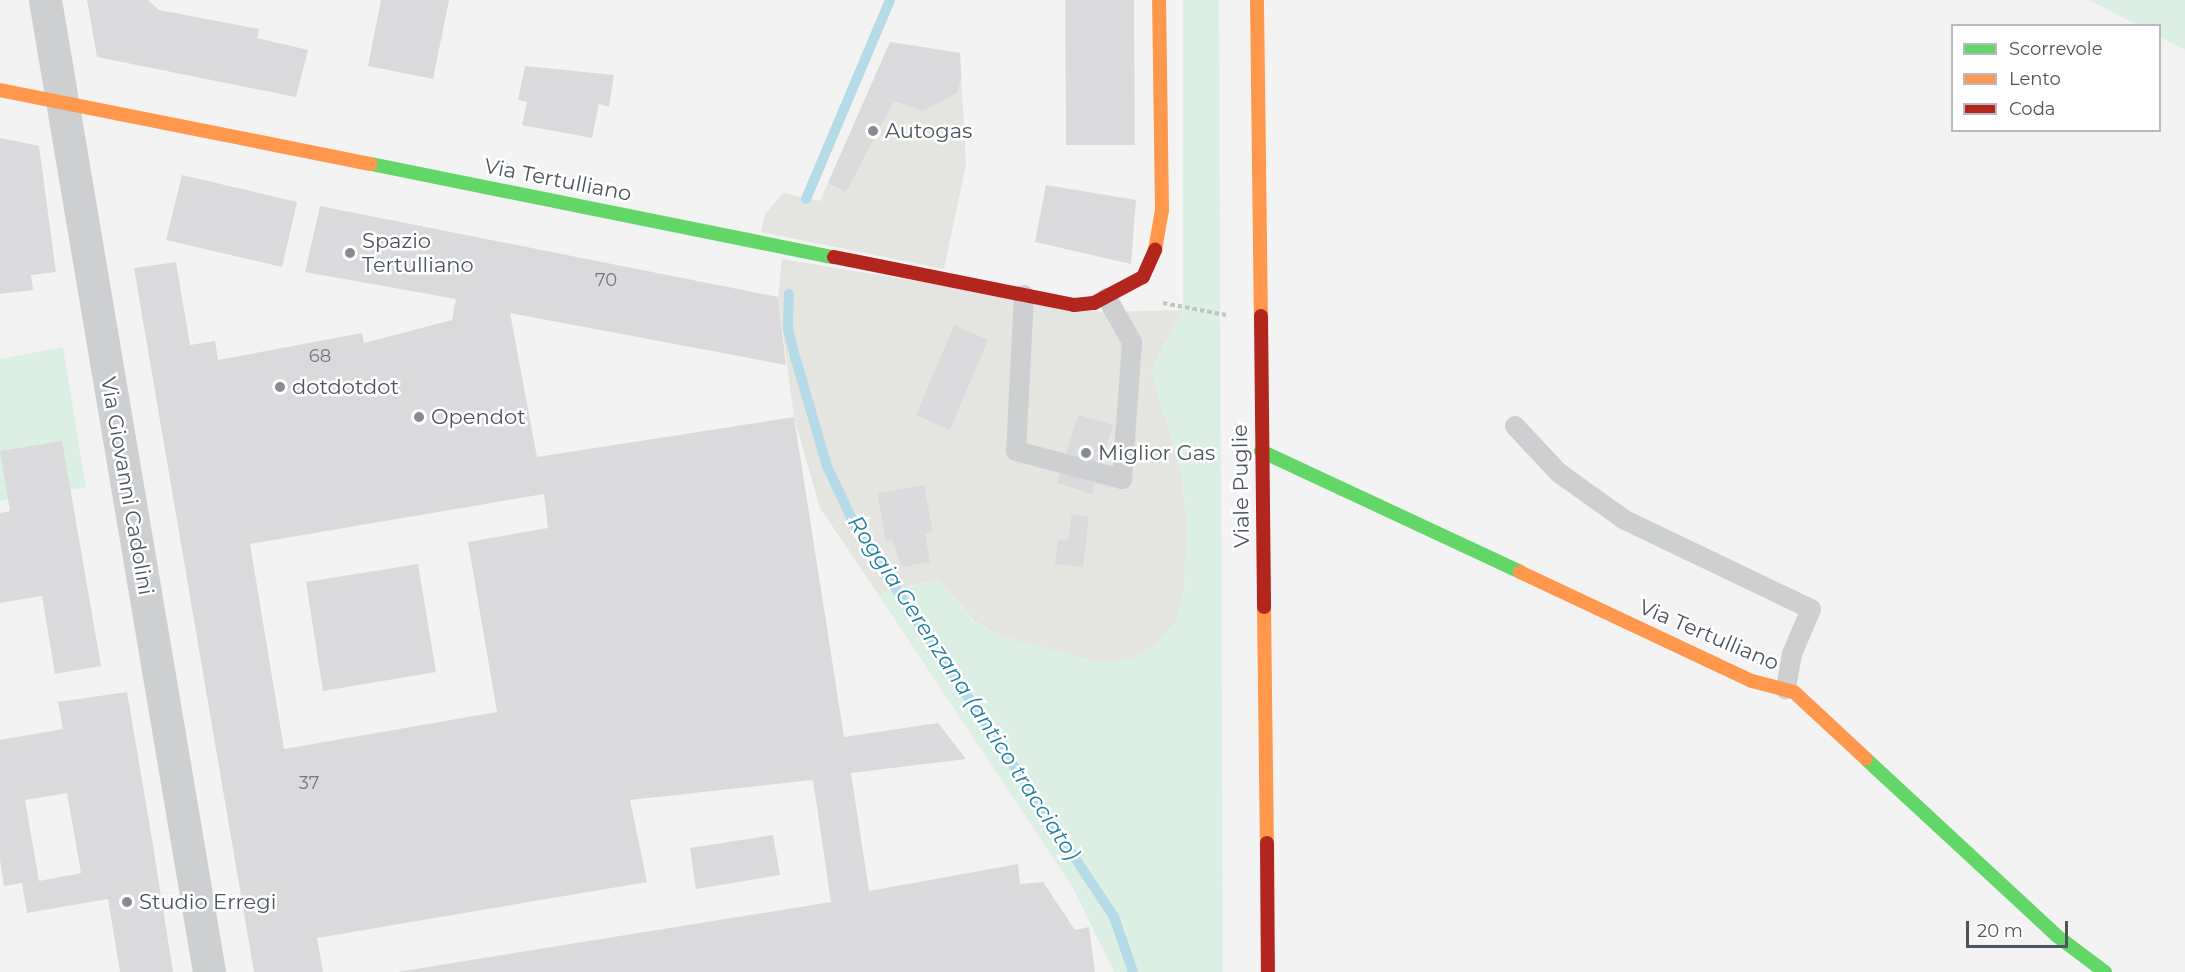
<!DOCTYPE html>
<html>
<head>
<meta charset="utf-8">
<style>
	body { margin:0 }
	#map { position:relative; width:2185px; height:972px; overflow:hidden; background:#f4f3f3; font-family:Montserrat,sans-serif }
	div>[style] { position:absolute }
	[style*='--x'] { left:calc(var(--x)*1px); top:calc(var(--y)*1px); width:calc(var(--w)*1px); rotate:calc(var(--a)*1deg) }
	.commercial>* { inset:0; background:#e4e4e1 }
	.green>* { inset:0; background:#dcefe4 }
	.stream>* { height:10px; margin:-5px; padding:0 5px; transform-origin:5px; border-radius:5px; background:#b5dbe8 }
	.building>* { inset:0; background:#dadadc }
	.path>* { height:4px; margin-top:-2px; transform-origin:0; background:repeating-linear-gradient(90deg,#bdc6c3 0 4.5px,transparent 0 7.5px) }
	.lane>* { height:20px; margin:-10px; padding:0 10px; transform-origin:10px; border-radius:10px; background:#cdcfd1 }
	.street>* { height:33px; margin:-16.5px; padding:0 16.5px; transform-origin:16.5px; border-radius:16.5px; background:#cdcfd1 }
	.fast>* { height:14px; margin:-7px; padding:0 7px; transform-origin:7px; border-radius:7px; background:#63d668 }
	.slow>* { height:14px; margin:-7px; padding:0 7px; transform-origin:7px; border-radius:7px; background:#ff974d }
	.jam>* { height:14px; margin:-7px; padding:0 7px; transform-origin:7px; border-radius:7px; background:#b3261e }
	.dots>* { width:16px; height:16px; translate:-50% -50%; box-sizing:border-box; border:3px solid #fff; border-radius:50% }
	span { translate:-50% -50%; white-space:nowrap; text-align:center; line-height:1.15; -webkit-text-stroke:5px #fff; paint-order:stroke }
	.number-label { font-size:18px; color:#71787f }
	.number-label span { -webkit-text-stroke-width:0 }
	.poi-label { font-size:21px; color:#4c555e }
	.left { translate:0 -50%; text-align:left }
	.street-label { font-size:21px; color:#4c555e }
	.water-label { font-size:22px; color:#1e7f9f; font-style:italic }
	.legend { position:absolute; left:1951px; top:24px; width:210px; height:108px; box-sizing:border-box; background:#fff; border:2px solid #b7bbbf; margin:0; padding:8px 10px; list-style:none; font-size:18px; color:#4c555e }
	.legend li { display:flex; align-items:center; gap:12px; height:30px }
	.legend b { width:30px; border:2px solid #b7bbbf }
	.scale { position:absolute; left:1966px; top:921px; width:102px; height:27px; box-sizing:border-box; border:3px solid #4c555e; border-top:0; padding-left:8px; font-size:18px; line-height:21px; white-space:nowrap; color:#4c555e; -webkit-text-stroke:4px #fff; paint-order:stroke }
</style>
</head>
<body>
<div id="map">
	<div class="commercial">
		<div style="clip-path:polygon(890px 42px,960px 53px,966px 165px,944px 269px,761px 232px,765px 214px,783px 193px,820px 201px)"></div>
		<div style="clip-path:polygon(782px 259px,1101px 312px,1183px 310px,1151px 371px,1181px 471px,1187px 527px,1184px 593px,1177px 620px,1157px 644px,1130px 659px,1098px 662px,1003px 637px,974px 621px,938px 579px,878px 594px,820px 508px,794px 417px,778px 297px)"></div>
	</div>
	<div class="green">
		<div style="clip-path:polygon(1183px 0,1219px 0,1223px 972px,1114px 972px,1073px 888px,878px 594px,938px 579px,973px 621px,1003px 637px,1098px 662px,1130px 659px,1157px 644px,1177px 620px,1184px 593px,1187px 527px,1181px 471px,1151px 371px,1183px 310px)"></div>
		<div style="clip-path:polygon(2089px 0,2185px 0,2185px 50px,2160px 37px,2160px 26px,2137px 25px)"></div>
		<div style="clip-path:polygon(63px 347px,86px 487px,0 501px,0 359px)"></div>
	</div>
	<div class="stream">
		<div style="--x:806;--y:199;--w:216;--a:-67.1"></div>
		<div style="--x:789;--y:294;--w:35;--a:92"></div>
		<div style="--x:788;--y:329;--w:32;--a:76"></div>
		<div style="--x:796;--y:360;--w:110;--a:73.7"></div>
		<div style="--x:827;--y:466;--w:71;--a:64.9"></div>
		<div style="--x:857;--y:530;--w:465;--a:56.4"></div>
		<div style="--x:1114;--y:917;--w:58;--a:70.9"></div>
	</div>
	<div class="building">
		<div style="clip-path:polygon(87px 0,148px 0,159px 10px,259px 29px,257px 38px,308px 50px,296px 97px,97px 57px)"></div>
		<div style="clip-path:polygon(381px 0,449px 0,433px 79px,368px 66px)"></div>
		<div style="clip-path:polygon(1065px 0,1134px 0,1135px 145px,1066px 145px)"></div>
		<div style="clip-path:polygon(890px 42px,960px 53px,961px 79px,957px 93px,923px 111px,894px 101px,846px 192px,828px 183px)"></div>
		<div style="clip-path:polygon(525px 66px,614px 75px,609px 107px,599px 104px,592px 138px,522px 125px,527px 102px,518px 100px)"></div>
		<div style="clip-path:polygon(0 138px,39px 146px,56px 272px,31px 275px,33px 290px,0 294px)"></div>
		<div style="clip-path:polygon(182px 175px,297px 202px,282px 267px,166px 240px)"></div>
		<div style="clip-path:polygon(1046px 185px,1136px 200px,1131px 264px,1035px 242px)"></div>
		<div style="clip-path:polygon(evenodd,320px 206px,778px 297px,786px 365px,510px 313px,537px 457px,794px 417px,844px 737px,938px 723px,966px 759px,851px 773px,869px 891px,1018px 864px,1020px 884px,1043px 882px,1075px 930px,1089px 927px,1095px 972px,397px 972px,831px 902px,813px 780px,630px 800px,647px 882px,317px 938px,323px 972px,254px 972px,134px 268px,176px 262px,190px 345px,215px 341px,218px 360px,362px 333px,364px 343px,452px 320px,456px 299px,305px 272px,320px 206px,544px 494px,548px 528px,468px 542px,497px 712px,284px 749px,250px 544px,544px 494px)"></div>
		<div style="clip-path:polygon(954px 325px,988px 340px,950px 430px,916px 415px)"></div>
		<div style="clip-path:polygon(1078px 415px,1113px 425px,1092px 494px,1057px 483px)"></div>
		<div style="clip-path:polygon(62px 441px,101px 666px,55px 674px,42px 596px,0 603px,0 513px,10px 511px,0 451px)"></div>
		<div style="clip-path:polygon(924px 485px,933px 532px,925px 534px,930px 562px,902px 567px,892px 540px,886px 541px,877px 493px)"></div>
		<div style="clip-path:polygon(1072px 514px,1089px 517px,1083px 567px,1055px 564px,1058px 539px,1068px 540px)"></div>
		<div style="clip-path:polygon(418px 564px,436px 672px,323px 691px,306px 582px)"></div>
		<div style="clip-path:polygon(evenodd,127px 692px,151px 833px,173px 972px,120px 972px,108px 899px,27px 913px,22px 883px,4px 886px,0 860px,0 740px,63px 729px,58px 702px,127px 692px,67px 793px,81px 873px,39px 881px,25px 800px,67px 793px)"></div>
		<div style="clip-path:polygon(773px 835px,780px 875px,696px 889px,690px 848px)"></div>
	</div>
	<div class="path">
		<div style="--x:1163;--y:303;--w:64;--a:10.8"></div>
	</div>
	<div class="lane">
		<div style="--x:1024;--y:295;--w:156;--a:92.9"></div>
		<div style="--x:1016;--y:451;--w:110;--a:14.8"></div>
		<div style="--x:1122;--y:479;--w:137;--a:-85.8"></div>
		<div style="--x:1132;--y:342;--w:51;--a:-119.6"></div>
		<div style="--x:1515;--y:426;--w:64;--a:46.9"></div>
		<div style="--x:1559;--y:473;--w:81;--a:35.5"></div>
		<div style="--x:1625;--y:520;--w:206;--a:25.6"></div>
		<div style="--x:1811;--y:609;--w:49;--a:112.9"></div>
		<div style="--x:1792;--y:654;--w:36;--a:100"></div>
	</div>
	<div class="street">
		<div style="--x:45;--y:0;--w:986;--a:80.42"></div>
	</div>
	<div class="fast">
		<div style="--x:371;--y:164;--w:472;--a:11.4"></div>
		<div style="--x:1261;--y:451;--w:286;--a:25"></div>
		<div style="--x:1866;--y:759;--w:260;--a:42.8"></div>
		<div style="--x:2057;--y:936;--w:60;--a:36.9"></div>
	</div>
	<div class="slow">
		<div style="--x:1257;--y:0;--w:316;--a:89.3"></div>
		<div style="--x:0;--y:90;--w:378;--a:11.3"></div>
		<div style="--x:1155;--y:250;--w:41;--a:-80.1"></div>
		<div style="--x:1162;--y:210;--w:210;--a:-90.8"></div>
		<div style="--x:1520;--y:572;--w:256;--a:25.2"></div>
		<div style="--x:1752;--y:681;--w:43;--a:14.7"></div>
		<div style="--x:1794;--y:692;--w:98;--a:42.9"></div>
		<div style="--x:1264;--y:607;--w:236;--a:89.3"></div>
	</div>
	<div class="jam">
		<div style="--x:834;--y:257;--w:245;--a:11.3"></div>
		<div style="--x:1074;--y:305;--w:20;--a:-6"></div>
		<div style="--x:1094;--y:303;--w:55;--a:-28"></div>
		<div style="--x:1143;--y:277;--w:30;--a:-66"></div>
		<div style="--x:1261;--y:316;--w:291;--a:89.4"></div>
		<div style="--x:1267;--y:843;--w:129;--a:89.6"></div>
	</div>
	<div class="dots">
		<div style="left:873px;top:131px;background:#878c92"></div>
		<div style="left:350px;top:253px;background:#878c92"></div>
		<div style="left:280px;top:387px;background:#878c92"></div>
		<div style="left:419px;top:417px;background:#878c92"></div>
		<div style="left:1086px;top:453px;background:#878c92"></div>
		<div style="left:127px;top:902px;background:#878c92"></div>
	</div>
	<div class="number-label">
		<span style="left:606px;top:280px">70</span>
		<span style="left:320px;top:356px">68</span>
		<span style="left:309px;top:783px">37</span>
	</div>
	<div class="poi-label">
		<span class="left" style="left:885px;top:131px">Autogas</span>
		<span class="left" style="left:362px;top:253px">Spazio<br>Tertulliano</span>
		<span class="left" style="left:292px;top:387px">dotdotdot</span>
		<span class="left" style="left:431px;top:417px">Opendot</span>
		<span class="left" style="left:1098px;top:453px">Miglior Gas</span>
		<span class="left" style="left:139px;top:902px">Studio Erregi</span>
	</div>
	<div class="street-label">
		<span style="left:558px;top:180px;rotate:11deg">Via Tertulliano</span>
		<span style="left:127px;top:486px;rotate:80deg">Via Giovanni Cadolini</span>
		<span style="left:1241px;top:486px;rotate:-91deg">Viale Puglie</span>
		<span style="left:1709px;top:635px;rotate:23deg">Via Tertulliano</span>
	</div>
	<div class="water-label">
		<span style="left:964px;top:688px;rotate:57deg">Roggia Gerenzana (antico tracciato)</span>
	</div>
	<ul class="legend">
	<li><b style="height:8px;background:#63d668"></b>Scorrevole</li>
	<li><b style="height:8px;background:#ff974d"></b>Lento</li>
	<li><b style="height:8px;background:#b3261e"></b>Coda</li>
	</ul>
	<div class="scale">20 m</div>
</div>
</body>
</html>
